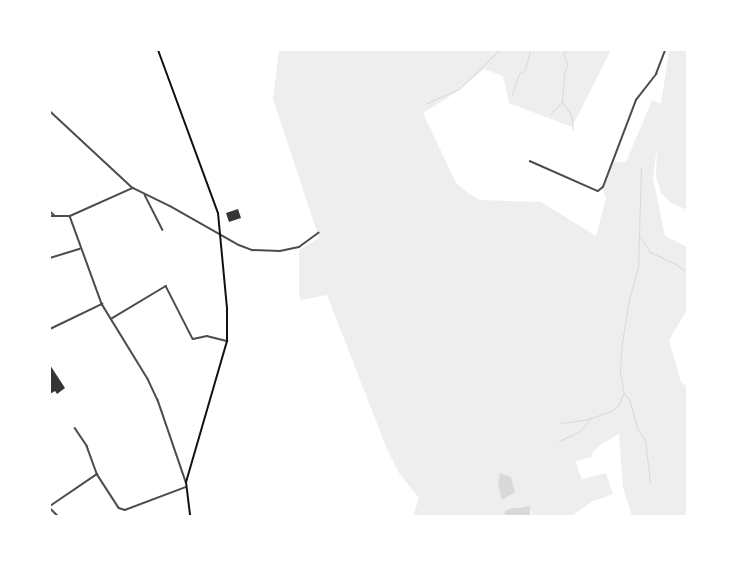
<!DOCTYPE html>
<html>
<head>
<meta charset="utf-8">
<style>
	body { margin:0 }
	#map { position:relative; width:737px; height:566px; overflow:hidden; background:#fff; font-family:"Nunito Sans",sans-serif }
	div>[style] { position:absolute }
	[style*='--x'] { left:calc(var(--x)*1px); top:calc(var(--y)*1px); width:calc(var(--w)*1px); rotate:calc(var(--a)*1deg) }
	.green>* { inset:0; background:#eee }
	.water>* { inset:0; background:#d9d9d9 }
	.stream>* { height:1px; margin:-0.5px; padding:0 0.5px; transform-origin:0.5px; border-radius:0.5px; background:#d9d9d9 }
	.building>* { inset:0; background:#353535 }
	.minor>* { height:1.5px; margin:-0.75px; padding:0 0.75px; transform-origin:0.75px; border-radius:0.75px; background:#4c4c4c }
	.secondary>* { height:2px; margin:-1px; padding:0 1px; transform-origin:1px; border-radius:1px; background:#111 }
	span { translate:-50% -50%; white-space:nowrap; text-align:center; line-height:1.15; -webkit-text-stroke:3px #fff; paint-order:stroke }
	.frame { position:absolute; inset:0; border:51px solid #fff; pointer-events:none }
</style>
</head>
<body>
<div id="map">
	<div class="green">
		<div style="clip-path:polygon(279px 50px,611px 50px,572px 127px,509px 103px,503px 76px,484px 69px,455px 93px,423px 113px,456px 183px,469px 194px,480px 200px,541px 202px,596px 236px,606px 198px,603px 191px,614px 162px,626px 162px,652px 100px,661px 104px,669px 50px,687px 50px,687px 210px,670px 202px,661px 193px,656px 177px,657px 146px,653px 178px,665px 236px,687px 247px,687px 310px,669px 340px,681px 382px,687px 387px,687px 516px,632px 516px,623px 487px,619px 434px,600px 445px,593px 452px,592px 457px,575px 461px,582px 479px,606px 473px,613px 494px,591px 502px,572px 516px,530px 516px,532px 512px,523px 506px,512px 508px,505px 511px,504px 516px,413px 516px,419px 498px,399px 473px,387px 449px,327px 295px,301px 300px,299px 293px,299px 250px,319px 238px,273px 99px)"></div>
	</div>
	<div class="water">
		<div style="clip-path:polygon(500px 473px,511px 477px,515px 492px,502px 500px,498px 483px)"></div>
		<div style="clip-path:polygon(530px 506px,530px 516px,504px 516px,505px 511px,512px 508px)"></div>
	</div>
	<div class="stream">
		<div style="--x:512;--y:95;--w:22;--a:-72"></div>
		<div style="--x:519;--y:74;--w:7;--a:-34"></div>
		<div style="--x:525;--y:70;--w:21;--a:-76"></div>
		<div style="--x:562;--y:102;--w:15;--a:53"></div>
		<div style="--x:571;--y:114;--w:16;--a:83"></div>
		<div style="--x:427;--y:103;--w:35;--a:-24"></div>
		<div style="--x:459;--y:89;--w:56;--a:-44.3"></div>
		<div style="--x:550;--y:114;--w:17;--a:-45"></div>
		<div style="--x:562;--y:102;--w:28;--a:-86"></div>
		<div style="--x:564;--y:74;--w:10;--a:-73"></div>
		<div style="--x:567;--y:64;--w:12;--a:-110"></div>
		<div style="--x:563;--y:53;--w:5;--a:-37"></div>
		<div style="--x:639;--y:235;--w:20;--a:57"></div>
		<div style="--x:650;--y:252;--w:26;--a:25"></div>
		<div style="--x:674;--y:263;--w:16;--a:35"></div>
		<div style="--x:624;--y:394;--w:23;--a:-100"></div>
		<div style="--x:620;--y:371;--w:22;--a:-87"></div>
		<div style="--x:621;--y:349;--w:51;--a:-80.9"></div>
		<div style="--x:629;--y:299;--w:32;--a:-74"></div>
		<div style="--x:638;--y:268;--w:101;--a:-88.3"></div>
		<div style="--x:624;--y:394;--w:7;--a:45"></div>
		<div style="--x:629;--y:399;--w:32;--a:74"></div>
		<div style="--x:638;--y:430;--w:12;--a:55"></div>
		<div style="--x:645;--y:440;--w:42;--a:83.2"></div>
		<div style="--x:561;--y:423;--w:27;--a:-8"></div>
		<div style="--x:588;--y:419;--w:24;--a:-19"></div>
		<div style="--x:611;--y:411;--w:9;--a:-36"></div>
		<div style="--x:618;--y:406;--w:13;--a:-67"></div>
		<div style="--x:559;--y:441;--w:23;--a:-25"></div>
		<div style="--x:580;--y:431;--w:17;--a:-50"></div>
	</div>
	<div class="building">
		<div style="clip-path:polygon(238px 209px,241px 218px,229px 222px,226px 213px)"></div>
		<div style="clip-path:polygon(50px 365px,65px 388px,57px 394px,55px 391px,50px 394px)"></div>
	</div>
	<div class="minor">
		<div style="--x:50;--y:111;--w:113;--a:42.9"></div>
		<div style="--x:133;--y:188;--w:41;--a:25.9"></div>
		<div style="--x:170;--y:206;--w:79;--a:29.5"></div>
		<div style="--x:239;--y:245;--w:14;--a:21"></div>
		<div style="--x:252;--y:250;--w:28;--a:2"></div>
		<div style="--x:280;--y:251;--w:19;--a:-12"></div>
		<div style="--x:299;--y:247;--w:24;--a:-36"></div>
		<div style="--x:530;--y:161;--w:74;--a:23.8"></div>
		<div style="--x:598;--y:191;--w:6;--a:-39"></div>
		<div style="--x:603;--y:187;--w:93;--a:-69.2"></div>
		<div style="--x:636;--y:100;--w:33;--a:-52"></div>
		<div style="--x:656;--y:74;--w:26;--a:-69"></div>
		<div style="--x:145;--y:195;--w:39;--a:63"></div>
		<div style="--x:50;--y:211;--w:7;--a:45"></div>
		<div style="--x:50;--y:216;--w:20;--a:0"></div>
		<div style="--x:70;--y:216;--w:69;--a:-24"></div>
		<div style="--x:70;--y:216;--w:94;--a:70"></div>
		<div style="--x:102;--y:304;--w:88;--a:58.5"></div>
		<div style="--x:148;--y:379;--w:23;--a:65"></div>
		<div style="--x:158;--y:400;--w:87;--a:71.1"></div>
		<div style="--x:50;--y:258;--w:31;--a:-17"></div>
		<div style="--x:111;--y:319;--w:64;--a:-31"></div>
		<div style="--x:166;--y:286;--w:59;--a:63"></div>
		<div style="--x:193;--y:339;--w:14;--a:-12"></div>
		<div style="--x:207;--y:336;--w:21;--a:14"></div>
		<div style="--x:50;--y:329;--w:58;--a:-25.7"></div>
		<div style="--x:75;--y:428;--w:22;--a:56"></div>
		<div style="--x:87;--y:446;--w:30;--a:70"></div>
		<div style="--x:50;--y:506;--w:57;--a:-34.2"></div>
		<div style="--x:97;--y:474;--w:40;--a:57.1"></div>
		<div style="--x:119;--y:508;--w:6;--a:18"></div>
		<div style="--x:125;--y:510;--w:65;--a:-20.7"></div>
		<div style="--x:50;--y:508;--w:11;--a:45"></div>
	</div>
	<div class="secondary">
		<div style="--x:158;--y:50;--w:174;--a:69.8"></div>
		<div style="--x:218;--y:213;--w:95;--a:84.6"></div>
		<div style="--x:227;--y:308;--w:33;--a:90"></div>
		<div style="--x:227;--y:341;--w:147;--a:106.2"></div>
		<div style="--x:186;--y:482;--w:34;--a:83"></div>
	</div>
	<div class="frame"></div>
</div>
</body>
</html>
